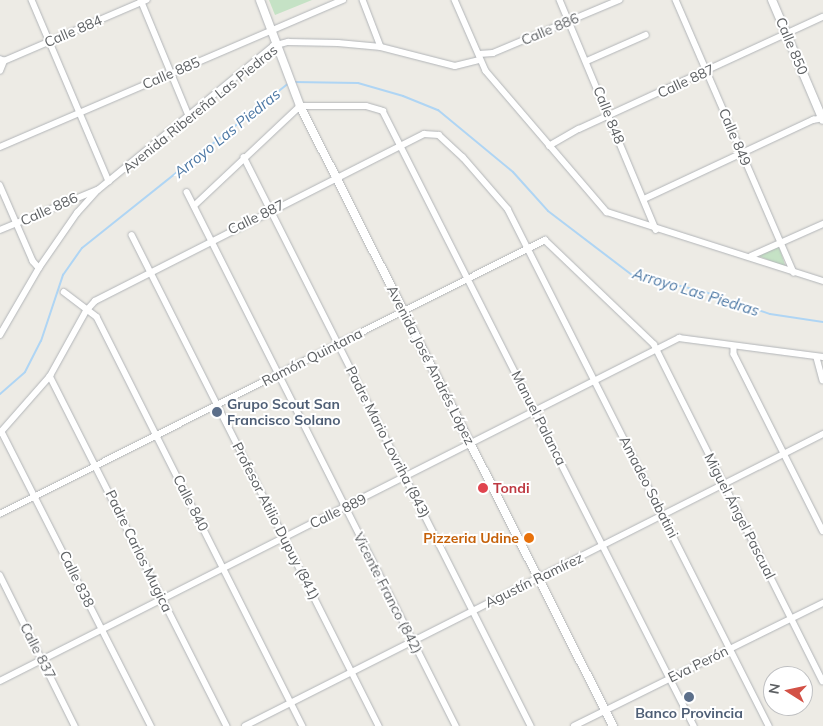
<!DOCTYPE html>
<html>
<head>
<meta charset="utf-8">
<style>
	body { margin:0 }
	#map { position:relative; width:823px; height:726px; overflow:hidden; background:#edebe5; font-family:Mulish,sans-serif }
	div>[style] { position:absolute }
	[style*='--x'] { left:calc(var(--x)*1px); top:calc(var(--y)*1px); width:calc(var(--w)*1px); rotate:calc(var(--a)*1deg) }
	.green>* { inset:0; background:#c5e2c5 }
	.stream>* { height:2px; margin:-1px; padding:0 1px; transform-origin:1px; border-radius:1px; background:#afd5f4 }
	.roads { filter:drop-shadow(0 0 1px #b2b5b8) drop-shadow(0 0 1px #b2b5b8) }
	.minor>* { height:5.5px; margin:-2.75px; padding:0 2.75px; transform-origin:2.75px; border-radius:2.75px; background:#fff }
	.secondary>* { height:8px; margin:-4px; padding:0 4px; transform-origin:4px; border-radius:4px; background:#fff }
	.dots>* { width:14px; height:14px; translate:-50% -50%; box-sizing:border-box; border:2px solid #fff; border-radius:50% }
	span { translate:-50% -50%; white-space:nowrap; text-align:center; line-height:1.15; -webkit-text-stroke:4px #fff; paint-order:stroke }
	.street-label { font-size:14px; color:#5d6063 }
	.service-label { font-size:14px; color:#4e5e75; font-weight:700 }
	.left { translate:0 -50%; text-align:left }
	.health-label { font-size:14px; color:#be3a42; font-weight:700 }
	.food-label { font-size:14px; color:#c56008; font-weight:700 }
	.right { translate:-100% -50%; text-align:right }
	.water-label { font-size:15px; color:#4d78a4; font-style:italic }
	.north { position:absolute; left:763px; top:666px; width:50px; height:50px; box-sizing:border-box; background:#fff; border:1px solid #bebfc1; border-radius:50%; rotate:280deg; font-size:14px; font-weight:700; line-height:20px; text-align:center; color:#5d6063 }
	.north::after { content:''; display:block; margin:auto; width:18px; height:22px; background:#d35146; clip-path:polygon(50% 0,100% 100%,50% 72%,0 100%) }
</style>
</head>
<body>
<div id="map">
	<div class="green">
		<div style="clip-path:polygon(269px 0,312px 0,275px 15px)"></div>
		<div style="clip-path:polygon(779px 246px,786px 268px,757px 255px)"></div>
	</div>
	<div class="stream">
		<div style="--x:293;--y:82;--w:65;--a:0.9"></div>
		<div style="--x:358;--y:83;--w:47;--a:16.1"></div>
		<div style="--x:403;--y:96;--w:38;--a:22"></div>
		<div style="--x:438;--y:110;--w:97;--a:39.6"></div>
		<div style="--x:513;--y:172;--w:52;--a:48.1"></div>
		<div style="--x:548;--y:211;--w:106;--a:37.3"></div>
		<div style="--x:632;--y:275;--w:72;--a:12.9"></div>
		<div style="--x:702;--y:291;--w:72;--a:18.7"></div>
		<div style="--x:770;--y:314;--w:54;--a:8.6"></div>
		<div style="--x:0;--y:394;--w:33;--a:-41"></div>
		<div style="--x:25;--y:372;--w:35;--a:-63"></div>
		<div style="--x:41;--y:341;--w:70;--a:-71.6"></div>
		<div style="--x:63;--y:275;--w:33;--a:-55"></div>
		<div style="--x:82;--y:248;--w:265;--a:-38.6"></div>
	</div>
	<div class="roads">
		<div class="minor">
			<div style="--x:32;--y:0;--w:197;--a:67"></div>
			<div style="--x:141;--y:0;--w:126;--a:67.5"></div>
			<div style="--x:363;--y:0;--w:50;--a:69"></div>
			<div style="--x:455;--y:0;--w:77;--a:66.4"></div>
			<div style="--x:486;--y:71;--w:186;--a:49.4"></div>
			<div style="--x:607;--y:212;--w:227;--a:17.7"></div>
			<div style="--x:560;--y:0;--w:249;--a:67.3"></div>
			<div style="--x:676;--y:0;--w:297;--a:66.6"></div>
			<div style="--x:479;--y:54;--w:14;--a:-4"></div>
			<div style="--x:493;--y:53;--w:137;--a:-22.8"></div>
			<div style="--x:0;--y:59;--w:4;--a:27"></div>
			<div style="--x:4;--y:61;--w:155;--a:-23.2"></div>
			<div style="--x:587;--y:61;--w:64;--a:-23.8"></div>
			<div style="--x:0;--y:71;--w:11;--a:-68"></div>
			<div style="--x:549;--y:146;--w:34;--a:-30"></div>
			<div style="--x:579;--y:129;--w:268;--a:-24.7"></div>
			<div style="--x:0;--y:147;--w:373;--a:-23.2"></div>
			<div style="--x:244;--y:157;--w:637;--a:63.23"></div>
			<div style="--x:0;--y:185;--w:83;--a:66.5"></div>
			<div style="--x:33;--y:261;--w:9;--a:49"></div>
			<div style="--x:187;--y:192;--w:598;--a:63.26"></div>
			<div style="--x:644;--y:199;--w:187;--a:-25.1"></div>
			<div style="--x:813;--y:120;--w:10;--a:-11"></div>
			<div style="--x:194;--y:206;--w:146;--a:-43.3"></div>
			<div style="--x:300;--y:106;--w:66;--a:0"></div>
			<div style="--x:366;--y:106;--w:18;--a:16"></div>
			<div style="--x:383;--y:111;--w:689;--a:63.17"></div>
			<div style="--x:0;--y:230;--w:105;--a:-22.4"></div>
			<div style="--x:132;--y:235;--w:550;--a:63.3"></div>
			<div style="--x:751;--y:256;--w:79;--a:-24"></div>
			<div style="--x:64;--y:292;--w:41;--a:37.1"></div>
			<div style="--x:97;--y:317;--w:458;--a:63.3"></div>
			<div style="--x:0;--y:335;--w:78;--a:-59.8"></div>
			<div style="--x:39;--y:268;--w:67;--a:-55.4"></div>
			<div style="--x:77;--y:213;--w:31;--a:-48"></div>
			<div style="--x:98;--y:190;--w:227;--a:-39.4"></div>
			<div style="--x:273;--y:46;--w:16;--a:-15"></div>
			<div style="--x:288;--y:42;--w:50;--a:1.1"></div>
			<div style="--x:338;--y:43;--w:43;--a:5.3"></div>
			<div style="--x:381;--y:47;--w:76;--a:14.4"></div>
			<div style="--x:455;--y:66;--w:25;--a:-14"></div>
			<div style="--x:734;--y:347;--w:7;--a:90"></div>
			<div style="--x:734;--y:354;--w:198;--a:63.3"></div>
			<div style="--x:817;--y:358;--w:23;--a:75"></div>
			<div style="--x:50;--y:376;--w:392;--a:63.2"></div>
			<div style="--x:2;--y:432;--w:330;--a:63.1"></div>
			<div style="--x:0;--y:433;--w:76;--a:-48.7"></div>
			<div style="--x:50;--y:376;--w:74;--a:-61"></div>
			<div style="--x:86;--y:311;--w:13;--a:-48"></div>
			<div style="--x:95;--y:301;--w:369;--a:-26.9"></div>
			<div style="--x:424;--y:134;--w:15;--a:4"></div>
			<div style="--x:439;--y:135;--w:33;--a:43"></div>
			<div style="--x:463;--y:157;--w:69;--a:49.1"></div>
			<div style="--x:508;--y:209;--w:579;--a:63.21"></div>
			<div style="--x:0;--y:514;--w:610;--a:-26.69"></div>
			<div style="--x:545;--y:240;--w:151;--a:43.7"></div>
			<div style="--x:654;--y:344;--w:377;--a:63.4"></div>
			<div style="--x:0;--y:575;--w:169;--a:63.6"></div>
			<div style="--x:0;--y:681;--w:761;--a:-26.8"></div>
			<div style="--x:679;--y:338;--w:145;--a:7.5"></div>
			<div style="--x:245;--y:726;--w:648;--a:-26.8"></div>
			<div style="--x:574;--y:726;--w:278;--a:-26.3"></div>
		</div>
		<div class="secondary">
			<div style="--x:260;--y:0;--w:113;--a:69.3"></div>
			<div style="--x:300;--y:106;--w:695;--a:63.21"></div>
			<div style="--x:772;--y:0;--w:130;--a:67"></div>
		</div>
	</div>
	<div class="dots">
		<div style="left:217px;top:412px;background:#5c6f8a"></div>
		<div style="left:483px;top:488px;background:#e0444e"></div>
		<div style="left:529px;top:538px;background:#e8710a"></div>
		<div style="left:689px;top:697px;background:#5c6f8a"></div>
	</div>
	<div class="street-label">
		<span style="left:550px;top:29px;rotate:-23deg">Calle 886</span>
		<span style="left:73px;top:31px;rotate:-23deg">Calle 884</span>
		<span style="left:792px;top:46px;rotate:67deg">Calle 850</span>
		<span style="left:171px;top:73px;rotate:-23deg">Calle 885</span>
		<span style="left:686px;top:81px;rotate:-25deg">Calle 887</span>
		<span style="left:200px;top:109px;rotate:-39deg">Avenida Ribereña Las Piedras</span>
		<span style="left:609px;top:115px;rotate:68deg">Calle 848</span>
		<span style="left:735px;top:137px;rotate:67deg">Calle 849</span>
		<span style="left:49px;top:209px;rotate:-24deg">Calle 886</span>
		<span style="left:256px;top:217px;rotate:-26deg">Calle 887</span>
		<span style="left:312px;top:357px;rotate:-27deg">Ramón Quintana</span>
		<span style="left:431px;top:365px;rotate:63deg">Avenida José Andrés López</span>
		<span style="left:539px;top:418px;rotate:63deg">Manuel Palanca</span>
		<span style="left:388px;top:442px;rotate:63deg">Padre Mario Lovriha (843)</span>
		<span style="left:649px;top:487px;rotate:63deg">Amadeo Sabatini</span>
		<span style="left:191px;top:503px;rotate:63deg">Calle 840</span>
		<span style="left:338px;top:511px;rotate:-26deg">Calle 889</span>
		<span style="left:740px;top:516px;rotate:63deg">Miguel Ángel Pascual</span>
		<span style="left:276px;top:521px;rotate:63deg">Profesor Atilio Dupuy (841)</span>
		<span style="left:139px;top:551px;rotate:64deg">Padre Carlos Mugica</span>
		<span style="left:77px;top:579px;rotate:64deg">Calle 838</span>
		<span style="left:534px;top:580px;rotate:-26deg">Agustín Ramírez</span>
		<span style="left:388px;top:593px;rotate:63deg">Vicente Franco (842)</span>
		<span style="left:38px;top:651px;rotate:63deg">Calle 837</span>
		<span style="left:698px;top:664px;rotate:-26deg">Eva Perón</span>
	</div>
	<div class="service-label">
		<span class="left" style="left:227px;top:412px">Grupo Scout San<br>Francisco Solano</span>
		<span style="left:689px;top:713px">Banco Provincia</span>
	</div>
	<div class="health-label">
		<span class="left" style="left:493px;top:488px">Tondi</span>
	</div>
	<div class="food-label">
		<span class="right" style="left:519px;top:538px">Pizzeria Udine</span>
	</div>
	<div class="water-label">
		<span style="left:227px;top:133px;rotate:-39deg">Arroyo Las Piedras</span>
		<span style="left:696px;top:292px;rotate:17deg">Arroyo Las Piedras</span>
	</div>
	<div class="north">N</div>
</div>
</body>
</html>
